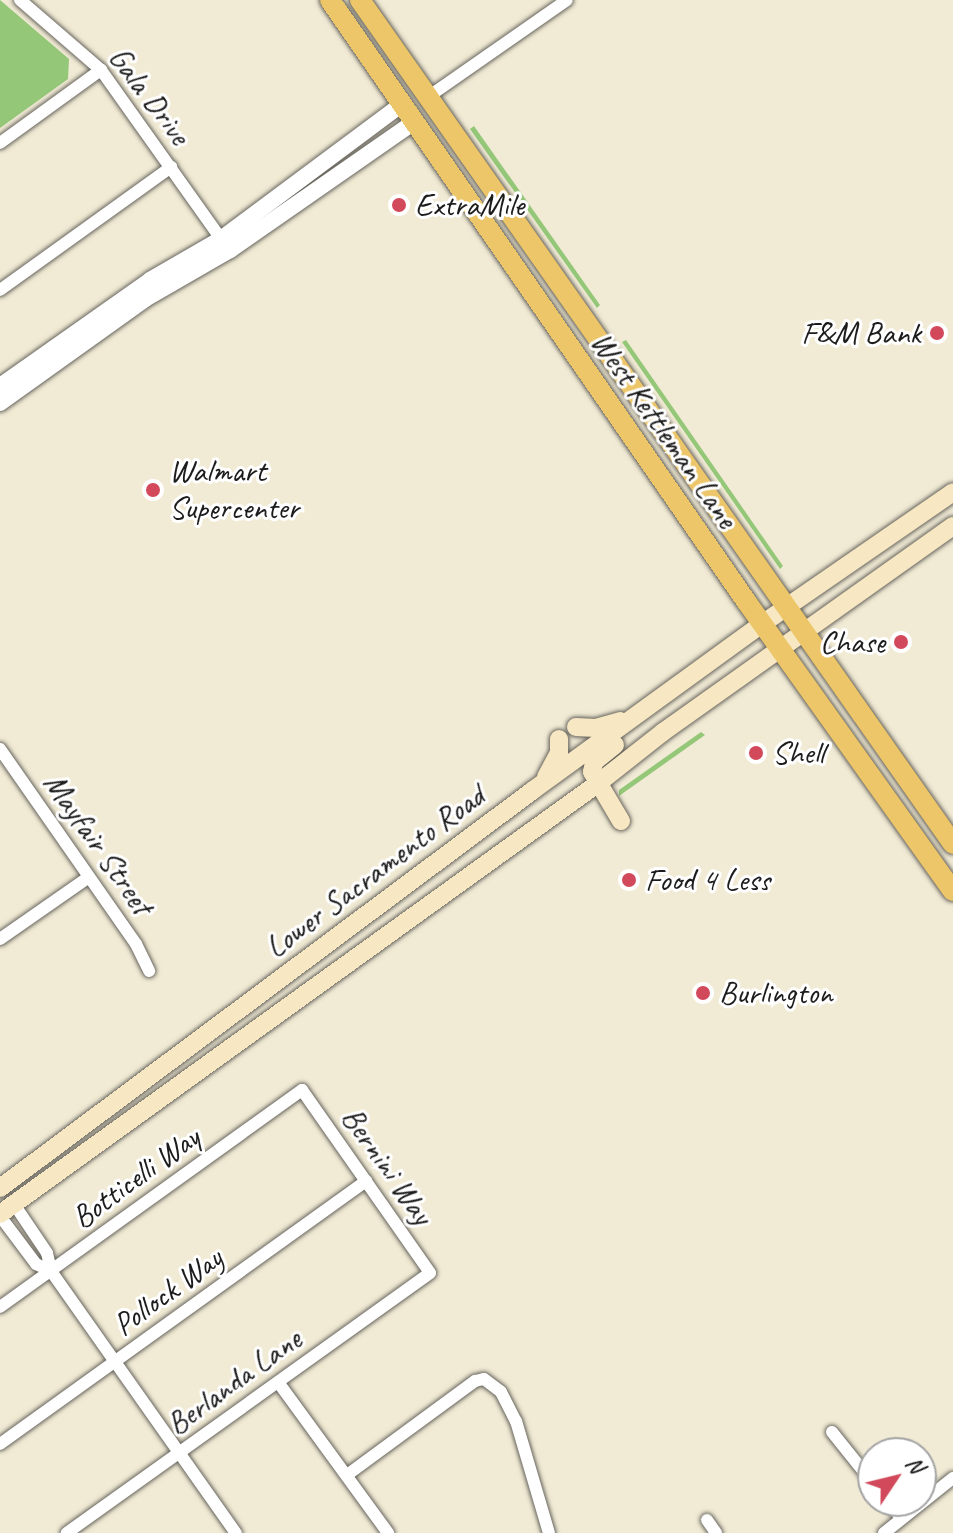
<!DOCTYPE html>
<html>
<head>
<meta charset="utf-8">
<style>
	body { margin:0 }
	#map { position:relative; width:953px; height:1533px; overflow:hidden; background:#f1ebd5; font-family:Caveat,sans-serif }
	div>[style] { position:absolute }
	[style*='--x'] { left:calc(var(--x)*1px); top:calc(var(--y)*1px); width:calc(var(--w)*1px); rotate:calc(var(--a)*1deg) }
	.green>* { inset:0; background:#94c778 }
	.roads { filter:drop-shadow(0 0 2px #67645d) drop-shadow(0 0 2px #67645d) }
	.minor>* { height:12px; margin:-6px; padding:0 6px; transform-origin:6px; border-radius:6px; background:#fff }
	.tertiary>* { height:16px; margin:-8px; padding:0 8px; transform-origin:8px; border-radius:8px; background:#fff }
	.secondary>* { height:18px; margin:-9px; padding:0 9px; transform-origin:9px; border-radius:9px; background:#f7e8c3 }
	.primary>* { height:20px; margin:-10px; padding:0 10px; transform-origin:10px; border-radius:10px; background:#ecc669 }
	.dots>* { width:22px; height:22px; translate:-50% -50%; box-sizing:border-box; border:4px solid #fff; border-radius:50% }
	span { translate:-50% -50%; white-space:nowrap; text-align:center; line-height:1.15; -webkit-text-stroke:6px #fff; paint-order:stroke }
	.street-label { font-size:32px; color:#1c1c1c }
	.poi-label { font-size:32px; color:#1c1c1c }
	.left { translate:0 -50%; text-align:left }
	.right { translate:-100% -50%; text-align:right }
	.north { position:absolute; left:857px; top:1437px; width:80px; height:80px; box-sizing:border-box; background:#fff; border:2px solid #a4a4a4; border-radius:50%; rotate:55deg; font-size:22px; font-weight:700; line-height:32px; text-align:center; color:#1c1c1c }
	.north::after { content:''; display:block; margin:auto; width:28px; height:36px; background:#d1495b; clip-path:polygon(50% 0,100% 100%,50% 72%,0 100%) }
</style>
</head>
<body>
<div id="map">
	<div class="green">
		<div style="clip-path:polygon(0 0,69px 59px,68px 79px,0 128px)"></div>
		<div style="clip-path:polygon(474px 126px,600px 305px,597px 308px,470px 129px)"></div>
		<div style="clip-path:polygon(626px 340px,783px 566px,780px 569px,622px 342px)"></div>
		<div style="clip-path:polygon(701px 732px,705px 735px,619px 796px,619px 790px)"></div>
	</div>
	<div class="roads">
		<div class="minor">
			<div style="--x:20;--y:0;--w:107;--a:40.8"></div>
			<div style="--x:101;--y:70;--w:207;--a:54.6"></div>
			<div style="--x:428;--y:97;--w:169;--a:-34.9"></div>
			<div style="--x:0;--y:143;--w:125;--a:-35.9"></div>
			<div style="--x:0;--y:290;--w:211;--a:-35.7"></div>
			<div style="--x:0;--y:749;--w:238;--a:55.1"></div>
			<div style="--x:136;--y:944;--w:30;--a:64"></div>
			<div style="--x:0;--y:939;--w:108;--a:-34.9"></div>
			<div style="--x:14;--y:1204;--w:59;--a:56"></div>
			<div style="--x:47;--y:1253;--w:18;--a:77"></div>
			<div style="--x:51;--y:1271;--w:321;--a:54.8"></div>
			<div style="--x:0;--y:1216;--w:60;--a:53.1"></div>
			<div style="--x:36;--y:1264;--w:17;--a:25"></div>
			<div style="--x:0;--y:1307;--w:372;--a:-35.7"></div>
			<div style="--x:302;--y:1090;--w:223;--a:55"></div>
			<div style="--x:430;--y:1273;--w:447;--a:144.4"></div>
			<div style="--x:278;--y:1382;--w:187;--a:53.9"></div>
			<div style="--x:832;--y:1432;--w:65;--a:51.2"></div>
			<div style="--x:0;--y:1444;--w:451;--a:-35.7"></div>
			<div style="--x:347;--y:1475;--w:159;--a:-36.3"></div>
			<div style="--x:475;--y:1381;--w:9;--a:-13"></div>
			<div style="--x:484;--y:1379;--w:21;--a:37"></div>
			<div style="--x:501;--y:1392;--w:33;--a:63"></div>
			<div style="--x:516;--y:1421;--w:117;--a:73.6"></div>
			<div style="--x:888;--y:1501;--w:20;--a:53"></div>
			<div style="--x:707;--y:1520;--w:16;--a:55"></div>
			<div style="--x:884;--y:1533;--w:88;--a:-38.6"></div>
		</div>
		<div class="tertiary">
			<div style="--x:0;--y:386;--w:184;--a:-35.2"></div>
			<div style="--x:150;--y:280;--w:82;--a:-30"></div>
			<div style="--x:221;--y:239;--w:226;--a:-36.7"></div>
			<div style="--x:0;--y:403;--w:178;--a:-35.6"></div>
			<div style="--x:145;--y:299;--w:98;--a:-30"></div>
			<div style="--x:230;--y:250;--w:223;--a:-34.8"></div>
		</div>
		<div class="secondary">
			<div style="--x:576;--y:727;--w:20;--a:3"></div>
			<div style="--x:596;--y:728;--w:25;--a:-16"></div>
			<div style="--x:615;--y:745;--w:27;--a:141"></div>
			<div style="--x:594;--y:762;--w:10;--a:101"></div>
			<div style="--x:592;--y:772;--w:57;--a:59.4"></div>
			<div style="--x:546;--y:777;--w:27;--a:-62"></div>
			<div style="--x:559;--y:753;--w:14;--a:-90"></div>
			<div style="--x:0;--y:1188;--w:664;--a:-36.73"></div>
			<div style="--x:532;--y:791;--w:284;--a:-36"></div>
			<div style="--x:762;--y:624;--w:232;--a:-34.6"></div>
			<div style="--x:0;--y:1214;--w:736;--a:-35.76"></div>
			<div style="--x:597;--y:784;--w:84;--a:-38.2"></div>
			<div style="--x:663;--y:732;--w:356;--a:-35.4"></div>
		</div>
		<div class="primary">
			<div style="--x:330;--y:0;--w:731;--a:55.31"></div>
			<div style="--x:746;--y:601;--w:356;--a:54.5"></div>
			<div style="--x:360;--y:0;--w:1031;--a:54.91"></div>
		</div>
	</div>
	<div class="dots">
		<div style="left:399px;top:205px;background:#d1495b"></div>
		<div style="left:937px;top:333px;background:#d1495b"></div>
		<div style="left:153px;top:490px;background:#d1495b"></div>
		<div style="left:901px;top:642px;background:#d1495b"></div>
		<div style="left:756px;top:753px;background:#d1495b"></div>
		<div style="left:629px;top:880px;background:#d1495b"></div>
		<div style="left:703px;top:993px;background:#d1495b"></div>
	</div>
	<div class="street-label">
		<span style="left:149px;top:96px;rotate:53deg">Gala Drive</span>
		<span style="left:664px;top:430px;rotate:55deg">West Kettleman Lane</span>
		<span style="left:98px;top:844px;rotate:55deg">Mayfair Street</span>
		<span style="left:375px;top:872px;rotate:-37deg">Lower Sacramento Road</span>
		<span style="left:387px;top:1166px;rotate:55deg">Bernini Way</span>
		<span style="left:136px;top:1178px;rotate:-36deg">Botticelli Way</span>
		<span style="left:168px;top:1292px;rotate:-36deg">Pollock Way</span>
		<span style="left:234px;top:1382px;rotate:-36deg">Berlanda Lane</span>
	</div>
	<div class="poi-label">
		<span class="left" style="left:415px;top:205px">ExtraMile</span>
		<span class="right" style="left:921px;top:333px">F&amp;M Bank</span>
		<span class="left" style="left:169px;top:490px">Walmart<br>Supercenter</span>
		<span class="right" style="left:885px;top:642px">Chase</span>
		<span class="left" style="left:772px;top:753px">Shell</span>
		<span class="left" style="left:645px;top:880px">Food 4 Less</span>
		<span class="left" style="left:719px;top:993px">Burlington</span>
	</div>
	<div class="north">N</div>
</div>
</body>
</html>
